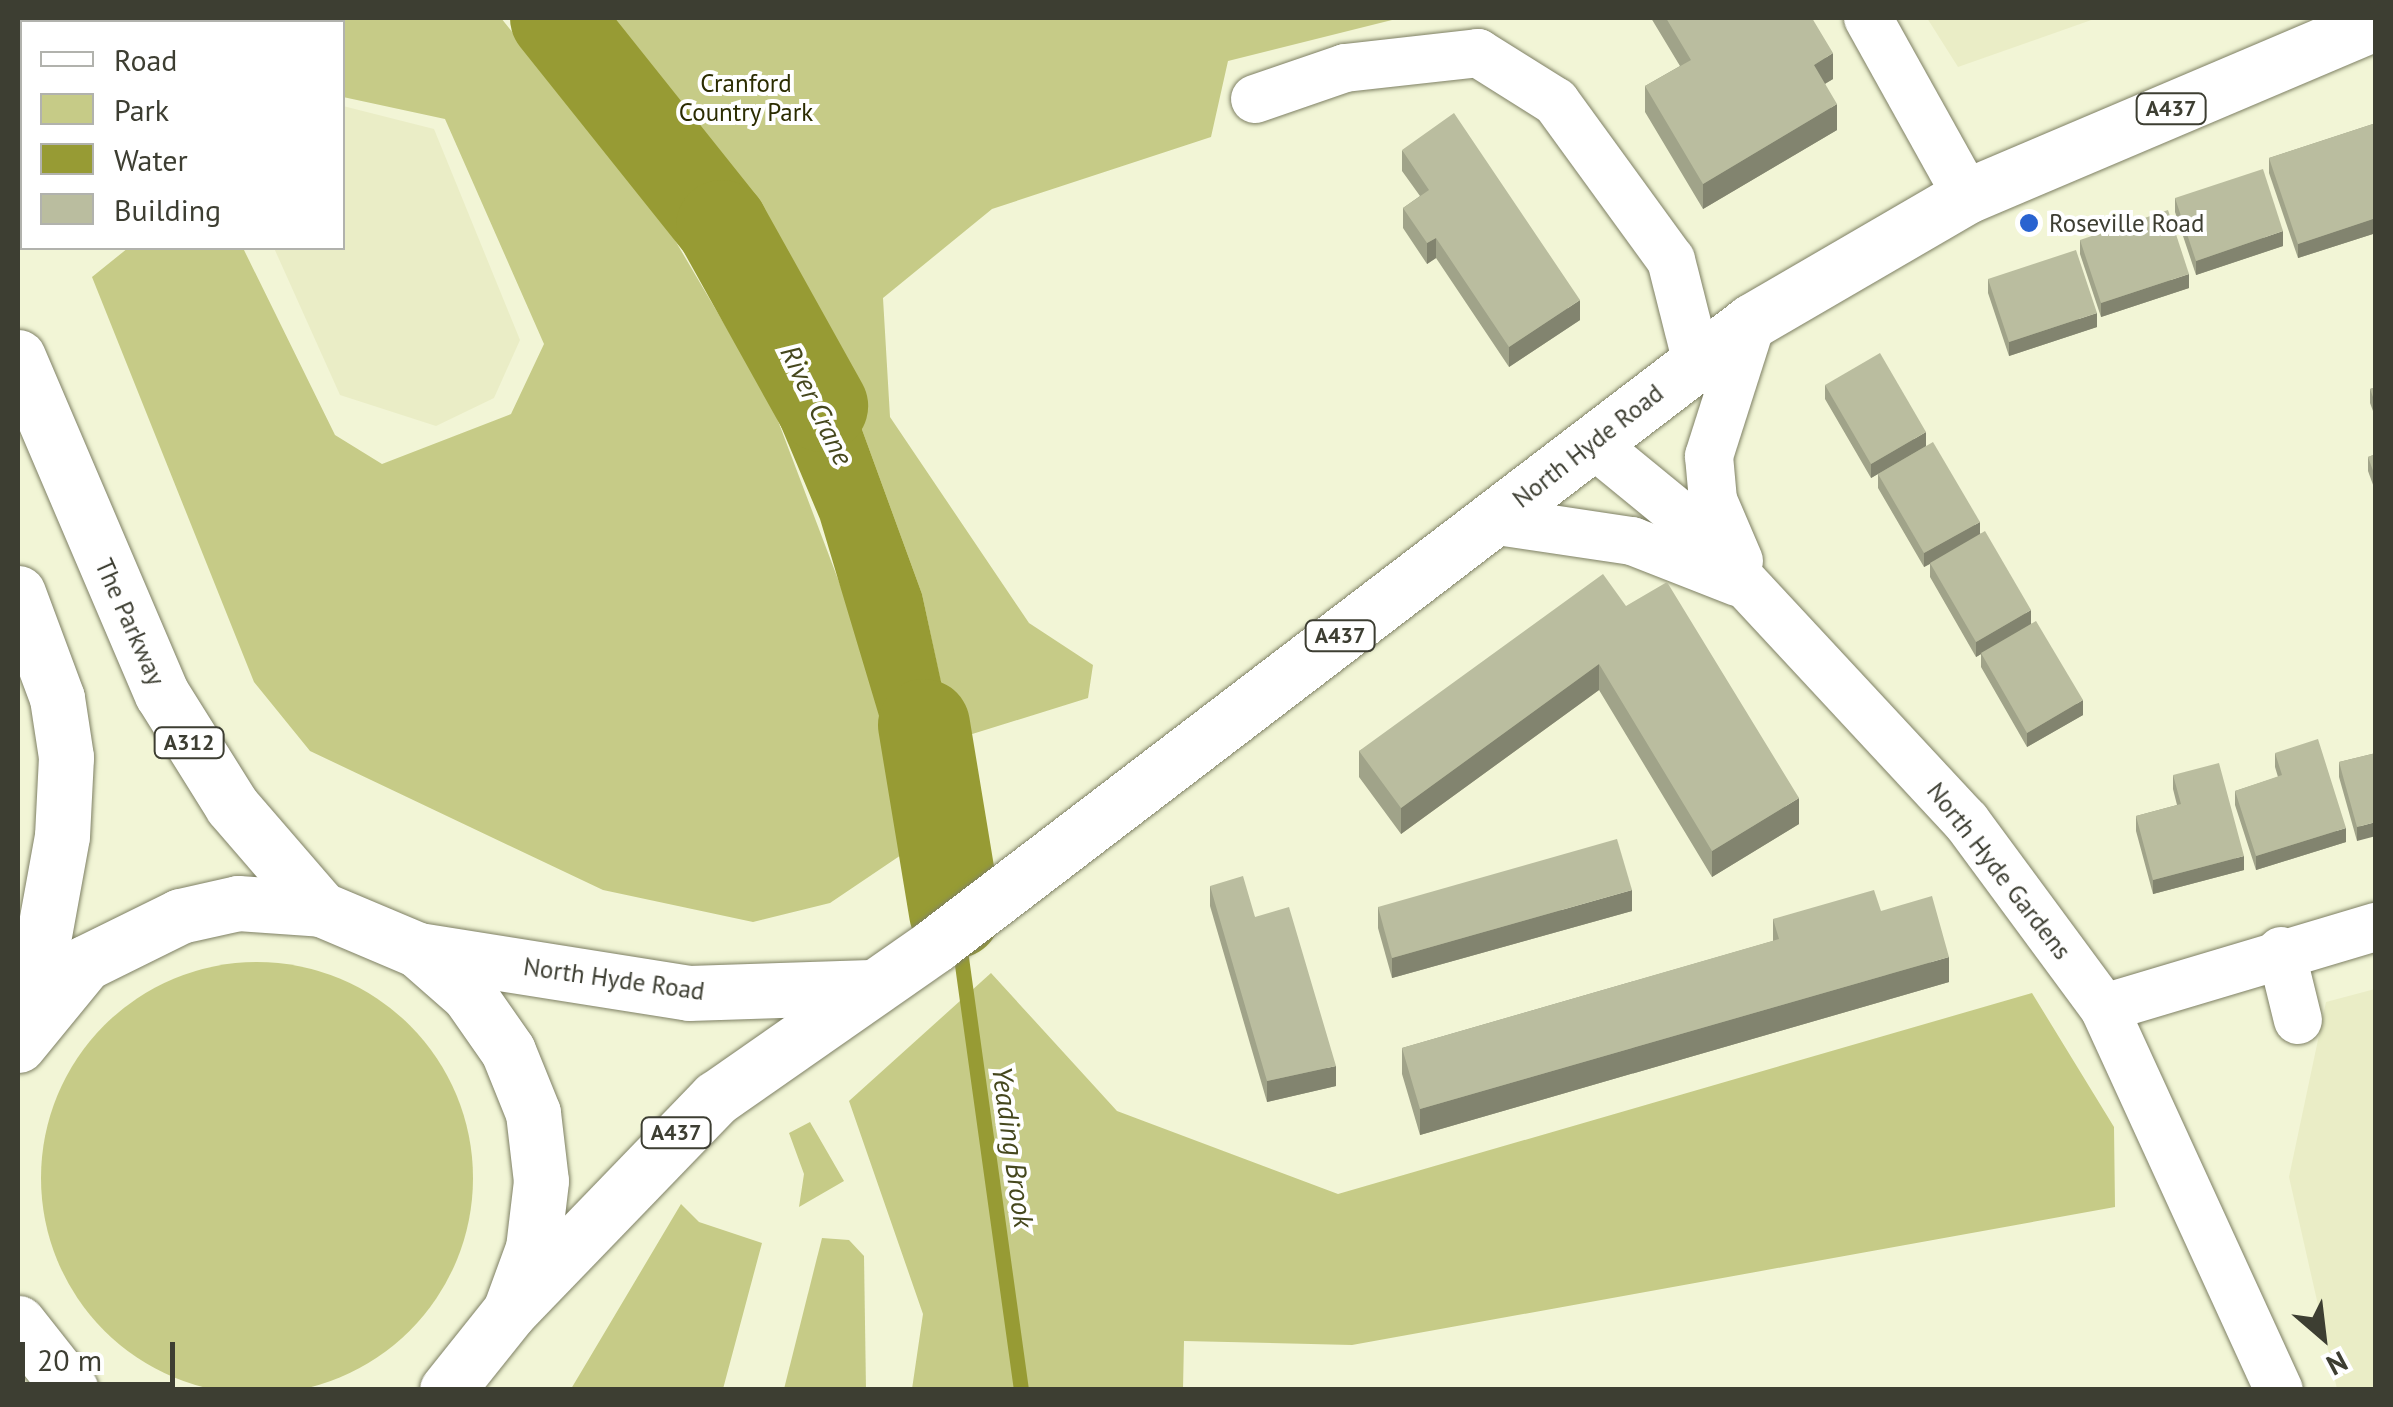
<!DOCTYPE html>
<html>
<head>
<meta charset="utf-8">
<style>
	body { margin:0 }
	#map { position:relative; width:2393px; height:1407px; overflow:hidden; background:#f2f5d6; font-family:"PT Sans",sans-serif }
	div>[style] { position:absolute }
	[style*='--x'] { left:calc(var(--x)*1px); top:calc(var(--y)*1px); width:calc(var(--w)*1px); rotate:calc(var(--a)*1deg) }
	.built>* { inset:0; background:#eaedc6 }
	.green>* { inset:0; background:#c6cb87 }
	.round { border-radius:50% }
	.water>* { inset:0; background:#979b34 }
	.stream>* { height:15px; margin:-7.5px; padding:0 7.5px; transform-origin:7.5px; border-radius:7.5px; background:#979b34 }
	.river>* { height:92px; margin:-46px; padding:0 46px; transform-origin:46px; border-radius:46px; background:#979b34 }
	.roads { filter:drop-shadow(0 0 2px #7e8064) drop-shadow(0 0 2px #7e8064) }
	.street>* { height:48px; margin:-24px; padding:0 24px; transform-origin:24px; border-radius:24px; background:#fff }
	.primary>* { height:55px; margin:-27.5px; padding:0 27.5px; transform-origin:27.5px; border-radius:27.5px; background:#fff }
	.highway>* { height:55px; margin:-27.5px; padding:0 27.5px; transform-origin:27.5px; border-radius:27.5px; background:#fff }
	.wall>* { inset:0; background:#a0a389 }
	.shaded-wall>* { inset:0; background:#82846f }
	.building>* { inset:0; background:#babd9f }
	.dots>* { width:28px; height:28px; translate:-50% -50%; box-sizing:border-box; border:5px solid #fff; border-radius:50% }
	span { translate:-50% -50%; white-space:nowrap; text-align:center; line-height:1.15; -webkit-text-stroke:8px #fff; paint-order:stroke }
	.shield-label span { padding:2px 8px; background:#fff; border:2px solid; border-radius:8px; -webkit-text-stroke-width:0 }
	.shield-label { font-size:22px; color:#3d3e32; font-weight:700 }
	.park-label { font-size:25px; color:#2b2c01 }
	.poi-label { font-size:25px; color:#3d3e32 }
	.left { translate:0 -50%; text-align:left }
	.street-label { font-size:25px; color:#3d3e32 }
	.water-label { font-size:28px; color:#45471d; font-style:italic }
	.frame { position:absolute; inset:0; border:20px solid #3d3e32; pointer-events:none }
	.legend { position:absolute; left:20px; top:20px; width:325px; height:230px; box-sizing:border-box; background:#fff; border:2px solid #b1b2ad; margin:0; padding:12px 18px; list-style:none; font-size:30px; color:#3d3e32 }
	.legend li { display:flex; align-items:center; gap:20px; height:50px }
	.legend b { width:50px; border:2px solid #b1b2ad }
	.north { position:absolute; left:2273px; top:1287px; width:100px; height:100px; -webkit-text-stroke:8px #fff; paint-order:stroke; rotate:152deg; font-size:28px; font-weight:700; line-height:40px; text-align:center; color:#3d3e32 }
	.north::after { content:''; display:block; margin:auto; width:35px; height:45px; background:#3d3e32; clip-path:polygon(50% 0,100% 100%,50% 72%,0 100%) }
	.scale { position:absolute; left:20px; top:1342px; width:155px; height:45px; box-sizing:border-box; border:5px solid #3d3e32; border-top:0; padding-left:12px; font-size:30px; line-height:35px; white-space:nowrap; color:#3d3e32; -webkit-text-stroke:8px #fff; paint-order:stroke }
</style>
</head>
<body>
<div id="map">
	<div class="built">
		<div style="clip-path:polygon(1927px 18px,2097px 18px,1958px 67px)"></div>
		<div style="clip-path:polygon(343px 106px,434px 129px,520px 340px,494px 398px,436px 426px,340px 395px,274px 248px,342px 248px)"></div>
		<div style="clip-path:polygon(2375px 989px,2375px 1389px,2337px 1389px,2289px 1177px,2326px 1002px)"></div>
	</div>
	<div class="green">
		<div style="clip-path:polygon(86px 18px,501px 18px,666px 225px,772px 405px,855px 624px,908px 803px,910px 849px,830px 903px,753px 922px,603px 890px,310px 751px,254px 682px,92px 277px,128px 248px,243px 248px,335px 435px,382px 464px,511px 414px,544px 344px,445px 119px,343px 97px,342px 22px)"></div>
		<div style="clip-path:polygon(577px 18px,1400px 18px,1228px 61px,1211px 137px,992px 209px,883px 298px,890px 417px,1029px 623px,1093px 665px,1088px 698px,953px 740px,922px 594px,860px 424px,781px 281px)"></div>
		<div class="round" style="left:41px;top:962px;width:432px;height:432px"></div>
		<div style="clip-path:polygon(991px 973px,1117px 1111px,1338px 1194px,2032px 993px,2114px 1127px,2115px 1207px,1352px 1345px,1184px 1341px,1183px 1389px,912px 1389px,923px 1314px,849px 1101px)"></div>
		<div style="clip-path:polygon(810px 1122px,844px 1181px,799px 1207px,804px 1174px,789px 1133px)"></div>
		<div style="clip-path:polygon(681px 1204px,699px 1222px,762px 1243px,723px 1389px,571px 1389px)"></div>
		<div style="clip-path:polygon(822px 1238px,849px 1240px,864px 1256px,866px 1389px,784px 1389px)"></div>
	</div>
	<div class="water">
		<div style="clip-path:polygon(781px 281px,860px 424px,922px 594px,973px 829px,924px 866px,820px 519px,772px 405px,722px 319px)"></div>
	</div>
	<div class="stream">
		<div style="--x:959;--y:943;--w:451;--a:82.1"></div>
	</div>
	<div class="river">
		<div style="--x:556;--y:18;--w:266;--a:51.4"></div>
		<div style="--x:722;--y:226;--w:206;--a:60.9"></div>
		<div style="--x:924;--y:725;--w:190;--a:80.6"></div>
	</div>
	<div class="roads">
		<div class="street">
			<div style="--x:1868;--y:18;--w:204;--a:60.9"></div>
			<div style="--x:1255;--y:99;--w:95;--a:-19"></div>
			<div style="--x:1345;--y:68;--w:134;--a:-6.4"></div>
			<div style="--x:1478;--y:53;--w:92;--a:32.1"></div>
			<div style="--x:1556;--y:102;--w:195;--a:54"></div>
			<div style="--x:1671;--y:260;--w:106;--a:75.8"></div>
			<div style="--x:1591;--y:442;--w:122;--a:39.3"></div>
			<div style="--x:1685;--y:519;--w:413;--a:47.1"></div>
			<div style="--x:1966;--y:821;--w:232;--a:53.6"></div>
			<div style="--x:2104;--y:1008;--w:420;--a:65.4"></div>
			<div style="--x:1491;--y:520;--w:143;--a:8.5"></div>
			<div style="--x:1632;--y:541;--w:113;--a:21.3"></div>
			<div style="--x:1739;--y:561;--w:66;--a:-113.1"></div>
			<div style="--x:1713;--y:500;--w:44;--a:-95.2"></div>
			<div style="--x:1709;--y:456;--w:142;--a:-72.3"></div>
			<div style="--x:2281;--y:951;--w:71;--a:76.2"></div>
			<div style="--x:2104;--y:1008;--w:284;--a:-16.6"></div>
		</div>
		<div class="primary">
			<div style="--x:418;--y:950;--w:274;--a:9"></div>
			<div style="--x:689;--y:993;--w:182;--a:-1.9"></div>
			<div style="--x:510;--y:1311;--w:296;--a:-46"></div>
			<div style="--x:716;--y:1098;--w:267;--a:-34.9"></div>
			<div style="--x:935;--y:945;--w:1028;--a:-37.37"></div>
			<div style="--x:1752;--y:321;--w:249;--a:-30.2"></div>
			<div style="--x:1967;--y:196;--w:444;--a:-23"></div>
		</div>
		<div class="highway">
			<div style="--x:18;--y:357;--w:366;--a:66.9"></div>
			<div style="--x:162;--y:694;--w:132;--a:58"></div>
			<div style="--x:232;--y:806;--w:136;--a:49.2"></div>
			<div style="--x:18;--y:593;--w:112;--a:69.6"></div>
			<div style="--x:57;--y:698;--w:60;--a:81.3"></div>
			<div style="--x:66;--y:757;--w:79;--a:92.9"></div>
			<div style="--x:62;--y:836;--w:191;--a:100.3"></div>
			<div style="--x:18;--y:1045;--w:106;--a:-50.7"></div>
			<div style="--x:85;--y:963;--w:106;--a:-26.3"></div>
			<div style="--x:180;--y:916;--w:59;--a:-12.6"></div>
			<div style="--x:238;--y:903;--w:83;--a:4.1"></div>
			<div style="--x:321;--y:909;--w:105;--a:22.9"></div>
			<div style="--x:418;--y:950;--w:68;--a:41.4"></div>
			<div style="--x:469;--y:995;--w:68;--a:55.1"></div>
			<div style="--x:508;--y:1051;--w:67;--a:68"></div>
			<div style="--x:533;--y:1113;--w:68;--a:83.3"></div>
			<div style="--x:541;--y:1181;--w:67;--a:96.8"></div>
			<div style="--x:533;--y:1248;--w:67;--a:110.1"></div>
			<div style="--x:510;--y:1311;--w:101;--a:128.6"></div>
			<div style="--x:18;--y:1323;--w:85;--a:51.7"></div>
		</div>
	</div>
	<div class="wall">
		<div style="clip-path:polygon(1651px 18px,1812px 18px,1833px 79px,1825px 84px,1837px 130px,1703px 209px,1645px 112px,1645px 86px,1680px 66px)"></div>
		<div style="clip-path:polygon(2376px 123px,2376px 233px,2298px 258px,2269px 173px,2269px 158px)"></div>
		<div style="clip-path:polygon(1402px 150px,1580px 320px,1509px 367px,1436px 258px,1427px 264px,1403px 228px,1403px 208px,1420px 196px,1402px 171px)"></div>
		<div style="clip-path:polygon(2175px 198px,2283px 246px,2196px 275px,2175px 212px)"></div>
		<div style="clip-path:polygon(2080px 240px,2189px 288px,2101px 317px,2080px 254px)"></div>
		<div style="clip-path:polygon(1988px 279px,2097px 327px,2009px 356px,1988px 293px)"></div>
		<div style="clip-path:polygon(1825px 385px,1926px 446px,1980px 533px,2083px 715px,2027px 747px,1981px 667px,1981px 654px,1976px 657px,1930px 577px,1930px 564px,1924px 567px,1878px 488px,1878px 474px,1871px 478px,1825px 399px)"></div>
		<div style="clip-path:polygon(2376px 387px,2376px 419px,2370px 403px,2370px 389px)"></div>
		<div style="clip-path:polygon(2376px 454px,2376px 493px,2368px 471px,2368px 457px)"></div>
		<div style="clip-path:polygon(1626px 606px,1799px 824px,1712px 877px,1599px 690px,1401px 834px,1359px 777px,1359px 751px)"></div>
		<div style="clip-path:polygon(2275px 753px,2346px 842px,2256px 870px,2235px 805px,2235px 791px,2278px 777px,2275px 767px)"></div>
		<div style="clip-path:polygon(2376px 753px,2357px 841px,2339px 777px,2339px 762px)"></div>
		<div style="clip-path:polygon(2173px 775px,2244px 870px,2153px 894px,2136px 831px,2136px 816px,2177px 805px,2173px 789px)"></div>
		<div style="clip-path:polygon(1210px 886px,1255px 917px,1336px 1086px,1267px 1102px,1210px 906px)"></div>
		<div style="clip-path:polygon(1378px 907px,1632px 911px,1392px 978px,1378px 928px)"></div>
		<div style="clip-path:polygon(1881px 911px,1949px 982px,1420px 1135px,1402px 1074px,1402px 1048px,1773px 941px,1773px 919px)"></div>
	</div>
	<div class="shaded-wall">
		<div style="clip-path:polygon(1833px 53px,1833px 79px,1814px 90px,1814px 65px)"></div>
		<div style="clip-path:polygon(1837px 104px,1837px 130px,1703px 209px,1703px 184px)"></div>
		<div style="clip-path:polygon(2376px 218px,2376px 233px,2298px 258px,2298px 244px)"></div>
		<div style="clip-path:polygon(2283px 231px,2283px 246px,2196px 275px,2196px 261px)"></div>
		<div style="clip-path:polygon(1436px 238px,1436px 258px,1427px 264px,1427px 243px)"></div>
		<div style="clip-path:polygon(2189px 274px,2189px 288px,2101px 317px,2101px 303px)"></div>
		<div style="clip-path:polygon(1580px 300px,1580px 320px,1509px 367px,1509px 347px)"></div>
		<div style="clip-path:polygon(2097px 313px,2097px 327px,2009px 356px,2009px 342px)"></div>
		<div style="clip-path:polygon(1926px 432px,1926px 446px,1871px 478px,1871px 464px)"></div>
		<div style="clip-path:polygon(1980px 522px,1980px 536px,1924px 567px,1924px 553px)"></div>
		<div style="clip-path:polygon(2031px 610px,2031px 625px,1976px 657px,1976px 642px)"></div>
		<div style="clip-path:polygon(1599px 664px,1599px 690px,1401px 834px,1401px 808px)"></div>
		<div style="clip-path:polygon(2083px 700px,2083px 715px,2027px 747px,2027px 733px)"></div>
		<div style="clip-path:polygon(1799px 798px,1799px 824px,1712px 877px,1712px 851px)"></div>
		<div style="clip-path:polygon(2376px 822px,2376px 836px,2357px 841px,2357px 827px)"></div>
		<div style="clip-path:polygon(2346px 828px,2346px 842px,2256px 870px,2256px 856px)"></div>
		<div style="clip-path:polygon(2244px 856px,2244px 870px,2153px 894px,2153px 880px)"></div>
		<div style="clip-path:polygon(1632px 890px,1632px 911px,1392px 978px,1392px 958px)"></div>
		<div style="clip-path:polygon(1949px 957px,1949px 982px,1420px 1135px,1420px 1109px)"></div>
		<div style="clip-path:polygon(1336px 1066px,1336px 1086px,1267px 1102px,1267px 1081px)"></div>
	</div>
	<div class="building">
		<div style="clip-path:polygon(1666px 18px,1812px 18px,1833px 53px,1814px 65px,1837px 104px,1703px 184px,1645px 86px,1691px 60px)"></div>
		<div style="clip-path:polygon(1454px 113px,1580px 300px,1509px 347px,1436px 238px,1427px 243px,1403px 208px,1429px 190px,1402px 150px)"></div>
		<div style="clip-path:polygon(2376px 123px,2376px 218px,2298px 244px,2269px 158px)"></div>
		<div style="clip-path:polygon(2263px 169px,2283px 231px,2196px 261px,2175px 198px)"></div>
		<div style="clip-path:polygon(2168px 210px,2189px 274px,2101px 303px,2080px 240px)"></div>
		<div style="clip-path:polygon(2076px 250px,2097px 313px,2009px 342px,1988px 279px)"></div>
		<div style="clip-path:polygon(1880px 353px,1926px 432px,1871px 464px,1825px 385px)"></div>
		<div style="clip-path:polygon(2376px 387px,2376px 405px,2370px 389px)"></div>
		<div style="clip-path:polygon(1933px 442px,1980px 522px,1924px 553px,1878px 474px)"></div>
		<div style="clip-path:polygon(2376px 454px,2376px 479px,2368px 457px)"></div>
		<div style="clip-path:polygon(1985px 531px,2031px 610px,1976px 642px,1930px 563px)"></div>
		<div style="clip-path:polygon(1603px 574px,1626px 606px,1667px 582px,1799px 798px,1712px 851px,1599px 664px,1401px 808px,1359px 751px)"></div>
		<div style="clip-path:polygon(2036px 621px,2083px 700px,2027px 733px,1981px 653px)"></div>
		<div style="clip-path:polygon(2318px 739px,2346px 828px,2256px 856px,2235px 791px,2282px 775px,2275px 753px)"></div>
		<div style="clip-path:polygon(2376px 753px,2376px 822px,2357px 827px,2339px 762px)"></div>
		<div style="clip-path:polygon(2219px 763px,2244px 856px,2153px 880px,2136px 816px,2181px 804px,2173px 775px)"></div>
		<div style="clip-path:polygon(1617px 839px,1632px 890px,1392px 958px,1378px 907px)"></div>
		<div style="clip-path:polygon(1243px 876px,1255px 917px,1289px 907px,1336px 1066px,1267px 1081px,1210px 886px)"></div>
		<div style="clip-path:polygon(1874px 890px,1881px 911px,1932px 896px,1949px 957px,1420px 1109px,1402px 1048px,1779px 939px,1773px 919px)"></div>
	</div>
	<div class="dots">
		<div style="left:2029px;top:223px;background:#2963d0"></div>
	</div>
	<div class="shield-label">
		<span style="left:2171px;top:109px">A437</span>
		<span style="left:1340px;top:636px">A437</span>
		<span style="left:189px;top:743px">A312</span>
		<span style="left:676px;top:1133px">A437</span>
	</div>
	<div class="park-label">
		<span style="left:746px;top:98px">Cranford<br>Country Park</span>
	</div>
	<div class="poi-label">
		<span class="left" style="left:2049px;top:223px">Roseville Road</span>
	</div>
	<div class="street-label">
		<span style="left:1588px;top:446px;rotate:-38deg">North Hyde Road</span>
		<span style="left:130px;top:622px;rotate:66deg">The Parkway</span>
		<span style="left:1999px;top:871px;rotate:52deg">North Hyde Gardens</span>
		<span style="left:614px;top:979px;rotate:8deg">North Hyde Road</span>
	</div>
	<div class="water-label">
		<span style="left:817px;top:405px;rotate:64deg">River Crane</span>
		<span style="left:1013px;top:1147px;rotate:82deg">Yeading Brook</span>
	</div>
	<div class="frame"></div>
	<ul class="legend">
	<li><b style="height:12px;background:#fff"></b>Road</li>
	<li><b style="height:28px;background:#c6cb87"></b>Park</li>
	<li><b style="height:28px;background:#979b34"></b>Water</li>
	<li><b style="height:28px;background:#babd9f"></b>Building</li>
	</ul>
	<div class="north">N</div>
	<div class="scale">20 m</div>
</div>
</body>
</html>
